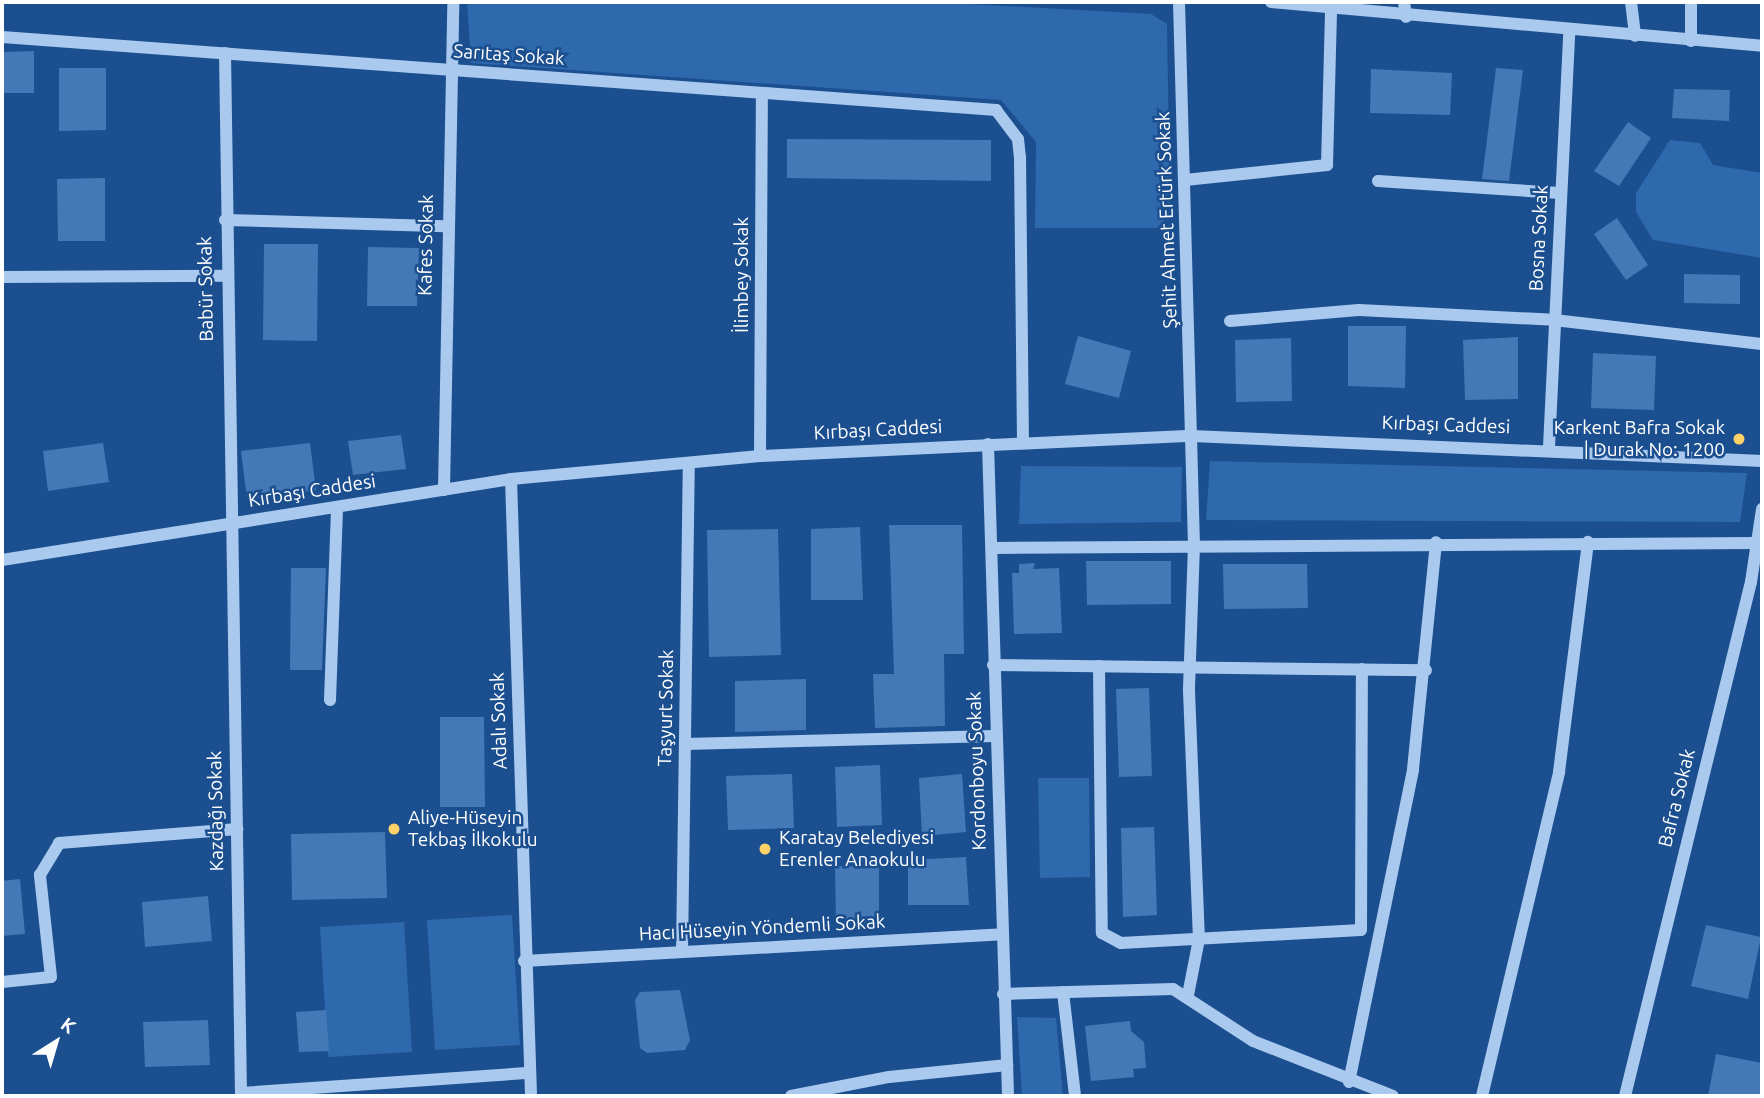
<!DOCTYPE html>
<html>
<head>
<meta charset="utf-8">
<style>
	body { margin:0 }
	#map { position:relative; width:1764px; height:1098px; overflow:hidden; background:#1b4f8f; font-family:Ubuntu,sans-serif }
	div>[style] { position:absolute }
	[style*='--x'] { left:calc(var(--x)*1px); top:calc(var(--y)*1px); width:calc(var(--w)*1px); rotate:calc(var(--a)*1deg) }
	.green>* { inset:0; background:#2e69ad }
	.building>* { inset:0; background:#4478b7 }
	.minor>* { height:12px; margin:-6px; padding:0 6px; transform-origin:6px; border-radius:6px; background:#a9c9ee }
	.dots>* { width:19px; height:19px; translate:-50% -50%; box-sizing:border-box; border:4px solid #1b4f8f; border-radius:50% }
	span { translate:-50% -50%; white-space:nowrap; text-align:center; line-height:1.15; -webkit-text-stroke:5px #1b4f8f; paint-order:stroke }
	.street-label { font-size:19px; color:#fff }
	.poi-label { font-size:19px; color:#fff }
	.right { translate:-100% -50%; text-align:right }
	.left { translate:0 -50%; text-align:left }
	.frame { position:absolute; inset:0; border:4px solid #fff; pointer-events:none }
	.north { position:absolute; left:21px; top:1007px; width:70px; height:70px; -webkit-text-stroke:5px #1b4f8f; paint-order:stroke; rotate:37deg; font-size:19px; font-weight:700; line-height:28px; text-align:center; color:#fff }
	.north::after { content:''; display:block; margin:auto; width:24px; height:32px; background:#fff; clip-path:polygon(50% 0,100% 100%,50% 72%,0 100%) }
</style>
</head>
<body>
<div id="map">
	<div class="green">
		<div style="clip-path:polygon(467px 2px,932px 2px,1151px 14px,1167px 24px,1170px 214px,1157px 228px,1035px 228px,1036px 142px,1001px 100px,471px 63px)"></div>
		<div style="clip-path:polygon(1670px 140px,1700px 143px,1713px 165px,1762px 173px,1762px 258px,1653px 240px,1636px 212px,1636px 193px)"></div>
		<div style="clip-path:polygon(1210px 461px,1747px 473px,1740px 522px,1206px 520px)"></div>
		<div style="clip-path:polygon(1021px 466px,1182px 467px,1181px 522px,1019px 524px)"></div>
		<div style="clip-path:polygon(1038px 778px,1089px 778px,1090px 877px,1040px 878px)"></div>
		<div style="clip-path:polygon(512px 915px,520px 1045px,435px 1050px,427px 920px)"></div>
		<div style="clip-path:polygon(404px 922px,412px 1052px,328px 1057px,320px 927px)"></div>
		<div style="clip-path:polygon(1017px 1017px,1056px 1018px,1063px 1096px,1022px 1096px)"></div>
	</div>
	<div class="building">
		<div style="clip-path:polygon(34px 51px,34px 93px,2px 93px,2px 52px)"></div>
		<div style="clip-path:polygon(59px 68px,106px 68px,106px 130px,59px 131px)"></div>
		<div style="clip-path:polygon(1496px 68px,1523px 70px,1509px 181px,1482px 179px)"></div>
		<div style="clip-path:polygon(1371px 69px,1452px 73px,1450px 115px,1370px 113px)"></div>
		<div style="clip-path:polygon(1674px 89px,1730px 90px,1729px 121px,1672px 118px)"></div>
		<div style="clip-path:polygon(1628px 122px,1651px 138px,1619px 186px,1594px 171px)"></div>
		<div style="clip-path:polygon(787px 139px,991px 140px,991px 181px,787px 178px)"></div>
		<div style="clip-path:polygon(105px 178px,105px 241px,58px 241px,57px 179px)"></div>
		<div style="clip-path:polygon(1617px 218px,1648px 265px,1626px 280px,1594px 234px)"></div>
		<div style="clip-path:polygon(264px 244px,318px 244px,317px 341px,263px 340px)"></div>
		<div style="clip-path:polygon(368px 247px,419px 248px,417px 306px,367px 306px)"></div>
		<div style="clip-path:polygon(1684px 274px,1740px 275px,1740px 304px,1684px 303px)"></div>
		<div style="clip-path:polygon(1348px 326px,1406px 326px,1405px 388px,1348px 386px)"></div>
		<div style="clip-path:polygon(1078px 336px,1131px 351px,1119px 398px,1065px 384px)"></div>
		<div style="clip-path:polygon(1518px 337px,1518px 399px,1465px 400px,1463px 340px)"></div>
		<div style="clip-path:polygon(1291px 338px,1292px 401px,1236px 402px,1235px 340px)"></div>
		<div style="clip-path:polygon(1593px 353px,1656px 356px,1654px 410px,1591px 408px)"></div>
		<div style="clip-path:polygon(401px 435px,406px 469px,353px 475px,348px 441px)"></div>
		<div style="clip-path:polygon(103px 443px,109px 482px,48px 491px,43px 451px)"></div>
		<div style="clip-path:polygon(310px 443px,316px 490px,247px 499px,241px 451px)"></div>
		<div style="clip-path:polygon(889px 525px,962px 525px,964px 654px,944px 654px,945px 726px,875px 728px,873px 674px,894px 674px)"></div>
		<div style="clip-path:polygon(860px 527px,863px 600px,811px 600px,811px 529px)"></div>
		<div style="clip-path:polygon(778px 529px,781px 655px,709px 657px,707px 530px)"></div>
		<div style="clip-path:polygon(1086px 561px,1171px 561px,1171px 604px,1087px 605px)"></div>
		<div style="clip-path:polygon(1035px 563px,1033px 569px,1059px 568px,1062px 633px,1014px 634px,1012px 573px,1019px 573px,1019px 564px)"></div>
		<div style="clip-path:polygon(1223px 564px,1307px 564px,1308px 608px,1224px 609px)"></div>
		<div style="clip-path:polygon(291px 568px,326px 568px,322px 670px,290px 670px)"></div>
		<div style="clip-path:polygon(806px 679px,806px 730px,735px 732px,735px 681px)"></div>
		<div style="clip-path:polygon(1149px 688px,1152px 776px,1119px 777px,1116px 689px)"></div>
		<div style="clip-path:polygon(440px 717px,484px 717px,485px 807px,440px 807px)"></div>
		<div style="clip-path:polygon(880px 765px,882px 825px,837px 827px,835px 767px)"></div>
		<div style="clip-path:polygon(792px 774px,794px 828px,728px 830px,726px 776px)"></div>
		<div style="clip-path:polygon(962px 774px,966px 832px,922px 836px,919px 778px)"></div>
		<div style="clip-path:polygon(1154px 827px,1157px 915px,1123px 917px,1121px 828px)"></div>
		<div style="clip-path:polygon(385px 832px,387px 898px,292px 900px,291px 834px)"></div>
		<div style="clip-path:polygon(966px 857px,969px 905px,908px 905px,908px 860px)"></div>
		<div style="clip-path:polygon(835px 866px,879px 867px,879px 924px,836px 924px)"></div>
		<div style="clip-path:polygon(20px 879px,25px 934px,2px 936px,2px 881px)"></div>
		<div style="clip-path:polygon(208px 896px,212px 941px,145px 947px,142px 902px)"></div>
		<div style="clip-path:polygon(1706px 925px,1761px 937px,1748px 999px,1691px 986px)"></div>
		<div style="clip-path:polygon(680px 990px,690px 1040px,685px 1050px,647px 1053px,640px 1048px,635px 1000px,640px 992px)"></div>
		<div style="clip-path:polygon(326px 1010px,329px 1051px,299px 1052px,296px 1012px)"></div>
		<div style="clip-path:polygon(208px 1020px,210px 1065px,145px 1067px,143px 1022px)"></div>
		<div style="clip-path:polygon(1130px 1021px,1131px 1031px,1144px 1042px,1146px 1068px,1133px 1069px,1134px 1077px,1091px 1081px,1085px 1026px)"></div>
		<div style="clip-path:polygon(1716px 1054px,1762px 1063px,1762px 1096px,1708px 1096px)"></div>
	</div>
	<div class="minor">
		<div style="--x:1179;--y:2;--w:543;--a:88.42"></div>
		<div style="--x:1194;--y:545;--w:146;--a:92"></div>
		<div style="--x:1189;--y:691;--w:248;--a:87.7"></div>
		<div style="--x:1199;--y:939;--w:57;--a:101.1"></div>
		<div style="--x:1271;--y:2;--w:493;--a:5.1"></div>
		<div style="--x:1404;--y:2;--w:15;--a:82"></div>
		<div style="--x:1631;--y:2;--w:34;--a:83"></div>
		<div style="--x:1691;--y:2;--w:39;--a:90"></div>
		<div style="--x:2;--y:37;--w:997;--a:4.2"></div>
		<div style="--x:996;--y:110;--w:36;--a:53"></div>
		<div style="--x:1018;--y:139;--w:18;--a:84"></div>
		<div style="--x:1020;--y:157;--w:285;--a:89.4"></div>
		<div style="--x:225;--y:53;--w:1043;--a:89.12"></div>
		<div style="--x:1185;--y:180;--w:143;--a:-6"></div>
		<div style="--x:1327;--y:165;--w:154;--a:-88.5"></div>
		<div style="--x:1378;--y:181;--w:182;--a:3.8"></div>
		<div style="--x:225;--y:220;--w:220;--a:1.6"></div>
		<div style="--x:2;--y:277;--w:224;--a:-0.3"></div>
		<div style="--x:1230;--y:321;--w:129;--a:-4.9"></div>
		<div style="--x:1359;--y:310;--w:195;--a:2.9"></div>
		<div style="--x:1554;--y:320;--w:209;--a:6.6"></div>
		<div style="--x:988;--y:444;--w:652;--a:88.24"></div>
		<div style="--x:1549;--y:447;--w:416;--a:-87.2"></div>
		<div style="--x:760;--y:456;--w:362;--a:-89.7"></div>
		<div style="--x:511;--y:479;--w:617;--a:88.14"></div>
		<div style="--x:444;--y:490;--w:488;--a:-88.9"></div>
		<div style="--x:994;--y:548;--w:763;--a:-0.38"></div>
		<div style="--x:2;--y:560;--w:515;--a:-9.04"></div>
		<div style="--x:511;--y:479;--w:250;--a:-5.3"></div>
		<div style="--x:760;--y:456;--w:432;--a:-2.7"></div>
		<div style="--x:1192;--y:436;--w:571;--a:2.51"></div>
		<div style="--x:993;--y:665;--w:433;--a:0.7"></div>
		<div style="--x:1099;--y:666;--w:267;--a:89.4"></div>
		<div style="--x:1102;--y:933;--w:21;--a:28"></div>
		<div style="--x:1121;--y:943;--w:240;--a:-3.1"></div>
		<div style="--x:1361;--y:930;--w:261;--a:-89.8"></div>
		<div style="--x:330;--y:700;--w:193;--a:-87.9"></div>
		<div style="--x:685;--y:744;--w:309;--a:-1.5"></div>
		<div style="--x:682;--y:952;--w:488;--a:-89.2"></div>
		<div style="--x:524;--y:961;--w:479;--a:-3.2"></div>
		<div style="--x:2;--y:982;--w:49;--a:-5.8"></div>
		<div style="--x:51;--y:977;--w:103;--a:-96.2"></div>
		<div style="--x:40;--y:875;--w:37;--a:-59"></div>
		<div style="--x:59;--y:843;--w:179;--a:-4.5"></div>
		<div style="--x:1063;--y:992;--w:105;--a:83.4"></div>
		<div style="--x:1003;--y:994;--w:170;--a:-1.7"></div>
		<div style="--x:1173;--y:989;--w:95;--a:33"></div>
		<div style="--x:1253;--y:1041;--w:150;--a:21.4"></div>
		<div style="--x:1349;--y:1082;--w:319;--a:-78.4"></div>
		<div style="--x:1413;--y:769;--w:228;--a:-84.2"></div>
		<div style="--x:241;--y:1093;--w:289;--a:-4"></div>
		<div style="--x:791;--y:1096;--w:100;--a:-11"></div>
		<div style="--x:889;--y:1077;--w:119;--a:-5.8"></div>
		<div style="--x:1482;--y:1096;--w:333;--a:-76.6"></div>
		<div style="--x:1559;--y:772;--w:232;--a:-82.8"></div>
		<div style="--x:1625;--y:1096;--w:529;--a:-76.23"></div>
		<div style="--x:1751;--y:582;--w:74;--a:-81.4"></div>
	</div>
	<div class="dots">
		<div style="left:1739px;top:439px;background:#ffd166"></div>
		<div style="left:394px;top:829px;background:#ffd166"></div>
		<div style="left:765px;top:849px;background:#ffd166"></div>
	</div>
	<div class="street-label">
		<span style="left:509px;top:55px;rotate:4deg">Sarıtaş Sokak</span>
		<span style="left:1167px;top:220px;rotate:-92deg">Şehit Ahmet Ertürk Sokak</span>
		<span style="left:1539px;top:238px;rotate:-87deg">Bosna Sokak</span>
		<span style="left:426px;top:245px;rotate:-89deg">Kafes Sokak</span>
		<span style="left:742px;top:275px;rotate:-90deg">İlimbey Sokak</span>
		<span style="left:206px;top:289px;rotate:-91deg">Babür Sokak</span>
		<span style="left:1446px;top:425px;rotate:2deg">Kırbaşı Caddesi</span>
		<span style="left:878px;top:430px;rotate:-3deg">Kırbaşı Caddesi</span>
		<span style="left:312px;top:491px;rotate:-9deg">Kırbaşı Caddesi</span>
		<span style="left:666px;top:708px;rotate:-89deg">Taşyurt Sokak</span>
		<span style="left:499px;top:721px;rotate:-92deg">Adalı Sokak</span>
		<span style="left:977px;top:771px;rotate:-92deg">Kordonboyu Sokak</span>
		<span style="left:1677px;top:798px;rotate:-76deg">Bafra Sokak</span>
		<span style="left:216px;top:811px;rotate:-91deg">Kazdağı Sokak</span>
		<span style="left:762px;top:928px;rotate:-3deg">Hacı Hüseyin Yöndemli Sokak</span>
	</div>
	<div class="poi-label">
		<span class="right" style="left:1725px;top:439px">Karkent Bafra Sokak<br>| Durak No: 1200</span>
		<span class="left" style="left:408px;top:829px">Aliye-Hüseyin<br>Tekbaş İlkokulu</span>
		<span class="left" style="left:779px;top:849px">Karatay Belediyesi<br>Erenler Anaokulu</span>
	</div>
	<div class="frame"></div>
	<div class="north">K</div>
</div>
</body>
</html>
